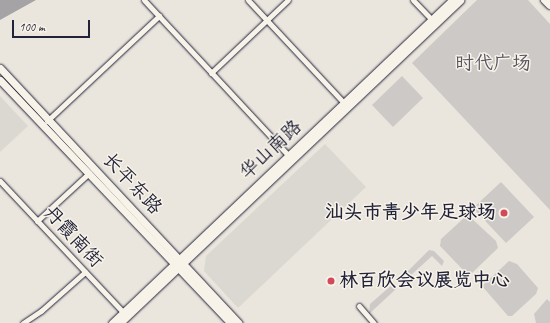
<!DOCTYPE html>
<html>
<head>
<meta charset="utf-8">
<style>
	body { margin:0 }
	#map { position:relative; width:550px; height:323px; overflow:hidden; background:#eae6de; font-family:Caveat,"LXGW WenKai TC",sans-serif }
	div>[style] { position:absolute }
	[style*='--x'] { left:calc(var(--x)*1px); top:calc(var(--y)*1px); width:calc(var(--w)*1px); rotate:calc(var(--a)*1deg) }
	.built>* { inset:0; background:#dbd8d2 }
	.green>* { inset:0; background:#cdc9c6 }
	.water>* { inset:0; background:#a6a3a6 }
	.roads { filter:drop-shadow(0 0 1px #22223b) drop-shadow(0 0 1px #22223b) }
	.minor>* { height:5px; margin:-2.5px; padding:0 2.5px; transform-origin:2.5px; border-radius:2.5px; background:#f7f3e8 }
	.tertiary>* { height:7px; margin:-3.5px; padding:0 3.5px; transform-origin:3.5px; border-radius:3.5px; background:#f7f3e8 }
	.primary>* { height:8px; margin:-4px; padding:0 4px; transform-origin:4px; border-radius:4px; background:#f7f3e8 }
	.dots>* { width:11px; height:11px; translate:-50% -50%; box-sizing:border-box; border:2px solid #f7f3e8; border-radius:50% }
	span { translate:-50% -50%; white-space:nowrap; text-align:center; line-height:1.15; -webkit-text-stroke:3px #f7f3e8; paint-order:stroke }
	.park-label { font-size:19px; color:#555465 }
	.street-label { font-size:19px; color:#22223b }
	.poi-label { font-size:19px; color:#22223b; font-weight:700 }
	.right { translate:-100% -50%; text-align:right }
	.left { translate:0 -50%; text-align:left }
	.scale { position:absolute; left:12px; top:20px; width:78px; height:18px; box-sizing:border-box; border:2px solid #22223b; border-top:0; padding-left:5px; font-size:12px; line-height:14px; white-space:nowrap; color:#22223b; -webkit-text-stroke:3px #f7f3e8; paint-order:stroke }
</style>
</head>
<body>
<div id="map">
	<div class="built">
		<div style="clip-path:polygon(0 96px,28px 126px,0 152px)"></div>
		<div style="clip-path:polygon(325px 144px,366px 187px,238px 308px,204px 271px,206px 256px)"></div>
	</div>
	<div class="green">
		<div style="clip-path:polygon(477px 0,528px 0,550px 24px,550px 210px,412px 63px)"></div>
		<div style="clip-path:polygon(402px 76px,423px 98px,393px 127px,372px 105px)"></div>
		<div style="clip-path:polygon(501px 182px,534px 217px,506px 243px,473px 208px)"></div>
		<div style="clip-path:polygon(470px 217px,496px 241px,498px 248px,472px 273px,467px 274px,440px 246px,441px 239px,464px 218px)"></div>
		<div style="clip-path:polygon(429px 250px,434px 251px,444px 261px,442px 266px,432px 256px,410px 276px,406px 273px)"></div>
		<div style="clip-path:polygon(509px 261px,517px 264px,538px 288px,536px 294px,512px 316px,508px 316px,482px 286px)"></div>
		<div style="clip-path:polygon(393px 284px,397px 288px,369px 314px,370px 304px)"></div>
		<div style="clip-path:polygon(547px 299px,550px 302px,550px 323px,536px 323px,534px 314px)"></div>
	</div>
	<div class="water">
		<div style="clip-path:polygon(0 0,36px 0,0 20px)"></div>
	</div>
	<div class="roads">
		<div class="minor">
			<div style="--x:144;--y:0;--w:213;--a:47.1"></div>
			<div style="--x:248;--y:0;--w:141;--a:47"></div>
			<div style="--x:413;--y:0;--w:28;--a:46"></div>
			<div style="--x:211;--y:73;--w:106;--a:-43.5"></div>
			<div style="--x:47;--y:121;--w:154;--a:-43.2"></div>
			<div style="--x:0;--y:181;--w:181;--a:46.8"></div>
			<div style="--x:37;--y:221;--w:71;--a:-42.7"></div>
			<div style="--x:359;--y:306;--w:23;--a:49"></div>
			<div style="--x:23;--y:323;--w:22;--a:-34"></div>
			<div style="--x:41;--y:311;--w:59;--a:-41.6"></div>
		</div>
		<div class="tertiary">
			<div style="--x:0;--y:68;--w:349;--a:46.9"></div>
			<div style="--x:0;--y:80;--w:335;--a:46.5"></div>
			<div style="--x:112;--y:323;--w:469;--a:-43.5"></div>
			<div style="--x:120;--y:323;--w:469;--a:-43.5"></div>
		</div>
		<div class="primary">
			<div style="--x:545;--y:0;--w:7;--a:45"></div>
		</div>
	</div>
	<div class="dots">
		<div style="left:504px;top:213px;background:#d1495b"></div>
		<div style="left:331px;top:281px;background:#d1495b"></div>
	</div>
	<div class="park-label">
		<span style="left:493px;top:64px">时代广场</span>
	</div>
	<div class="street-label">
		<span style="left:271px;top:150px;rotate:-43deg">华山南路</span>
		<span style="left:132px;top:184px;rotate:47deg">长平东路</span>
		<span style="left:73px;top:237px;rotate:47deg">丹霞南街</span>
	</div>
	<div class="poi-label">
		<span class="right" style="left:496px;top:213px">汕头市青少年足球场</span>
		<span class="left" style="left:339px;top:281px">林百欣会议展览中心</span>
	</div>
	<div class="scale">100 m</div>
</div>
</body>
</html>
